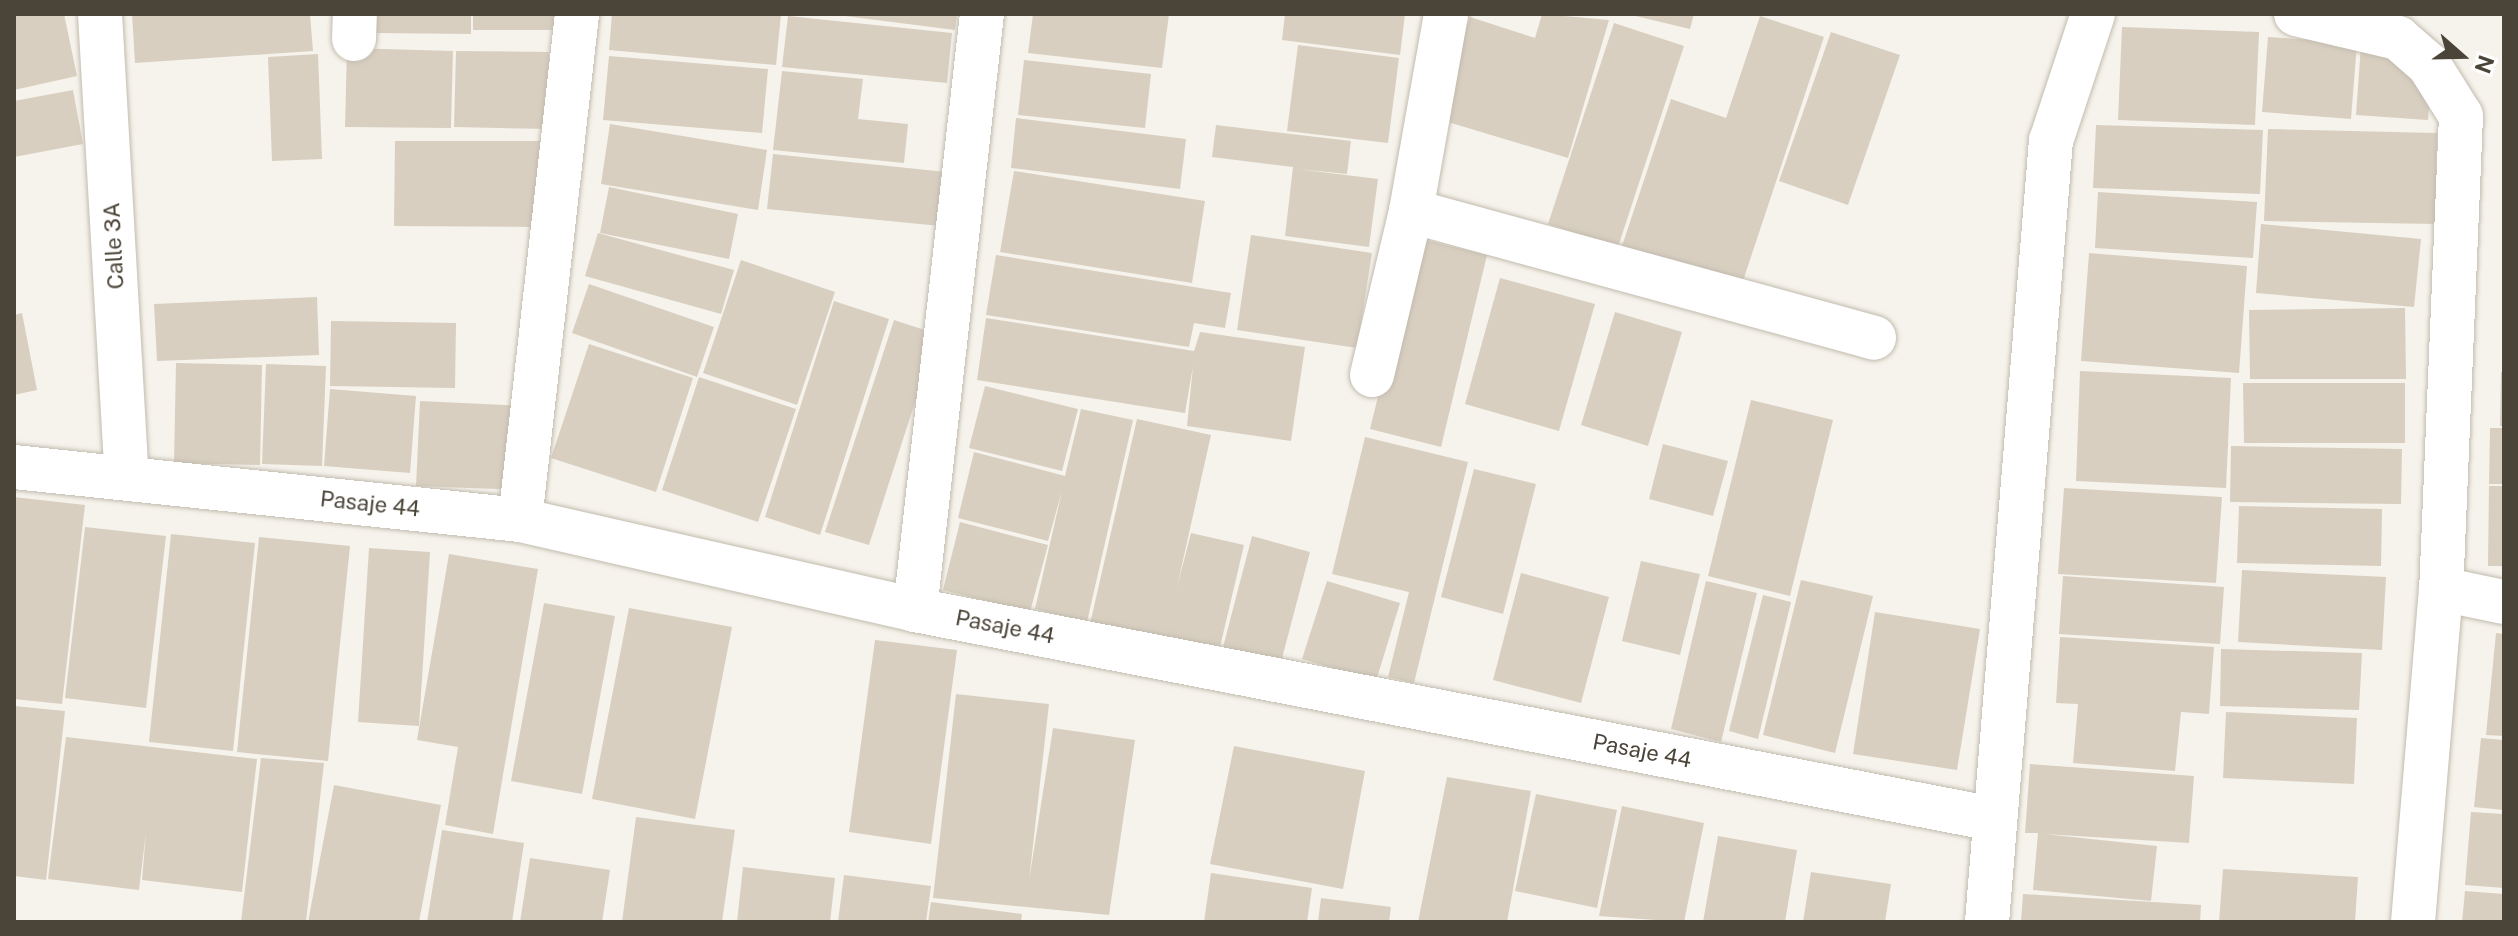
<!DOCTYPE html>
<html>
<head>
<meta charset="utf-8">
<style>
	body { margin:0 }
	#map { position:relative; width:2518px; height:936px; overflow:hidden; background:#f6f3ec; font-family:"Public Sans",sans-serif }
	div>[style] { position:absolute }
	[style*='--x'] { left:calc(var(--x)*1px); top:calc(var(--y)*1px); width:calc(var(--w)*1px); rotate:calc(var(--a)*1deg) }
	.building>* { inset:0; background:#d8cfc1 }
	.roads { filter:drop-shadow(0 0 2px #c2bbae) drop-shadow(0 0 2px #c2bbae) }
	.street>* { height:44px; margin:-22px; padding:0 22px; transform-origin:22px; border-radius:22px; background:#fff }
	span { translate:-50% -50%; white-space:nowrap; text-align:center; line-height:1.15; -webkit-text-stroke:7px #fff; paint-order:stroke }
	.street-label { font-size:22px; color:#4b4439 }
	.frame { position:absolute; inset:0; border:16px solid #4b4439; pointer-events:none }
	.north { position:absolute; left:2422px; top:16px; width:80px; height:80px; -webkit-text-stroke:6px #fff; paint-order:stroke; rotate:110deg; font-size:22px; font-weight:700; line-height:32px; text-align:center; color:#4b4439 }
	.north::after { content:''; display:block; margin:auto; width:28px; height:36px; background:#4b4439; clip-path:polygon(50% 0,100% 100%,50% 72%,0 100%) }
</style>
</head>
<body>
<div id="map">
	<div class="building">
		<div style="clip-path:polygon(14px 14px,64px 14px,77px 76px,14px 90px)"></div>
		<div style="clip-path:polygon(132px 14px,310px 14px,313px 51px,135px 63px)"></div>
		<div style="clip-path:polygon(375px 14px,471px 14px,471px 34px,375px 33px)"></div>
		<div style="clip-path:polygon(473px 14px,565px 14px,565px 30px,473px 30px)"></div>
		<div style="clip-path:polygon(612px 14px,781px 14px,776px 65px,609px 50px)"></div>
		<div style="clip-path:polygon(829px 14px,957px 14px,955px 30px)"></div>
		<div style="clip-path:polygon(1033px 14px,1169px 14px,1162px 68px,1028px 53px)"></div>
		<div style="clip-path:polygon(1285px 14px,1405px 14px,1400px 55px,1282px 40px)"></div>
		<div style="clip-path:polygon(1542px 14px,1609px 20px,1568px 158px,1438px 119px,1470px 17px,1535px 38px)"></div>
		<div style="clip-path:polygon(1627px 14px,1694px 14px,1690px 29px)"></div>
		<div style="clip-path:polygon(788px 16px,952px 33px,947px 83px,782px 67px)"></div>
		<div style="clip-path:polygon(1760px 16px,1824px 37px,1741px 287px,1622px 246px,1671px 99px,1726px 118px)"></div>
		<div style="clip-path:polygon(1614px 23px,1684px 46px,1618px 247px,1548px 224px)"></div>
		<div style="clip-path:polygon(2122px 27px,2259px 32px,2255px 125px,2118px 120px)"></div>
		<div style="clip-path:polygon(1831px 32px,1900px 55px,1848px 205px,1779px 181px)"></div>
		<div style="clip-path:polygon(2268px 37px,2357px 43px,2351px 119px,2262px 112px)"></div>
		<div style="clip-path:polygon(1298px 45px,1399px 58px,1388px 143px,1287px 131px)"></div>
		<div style="clip-path:polygon(2361px 45px,2396px 51px,2430px 93px,2428px 120px,2356px 115px)"></div>
		<div style="clip-path:polygon(347px 48px,453px 51px,451px 128px,345px 127px)"></div>
		<div style="clip-path:polygon(456px 51px,549px 52px,548px 129px,454px 127px)"></div>
		<div style="clip-path:polygon(318px 54px,322px 159px,272px 161px,268px 57px)"></div>
		<div style="clip-path:polygon(609px 56px,768px 69px,762px 133px,603px 120px)"></div>
		<div style="clip-path:polygon(1024px 60px,1151px 74px,1145px 128px,1018px 115px)"></div>
		<div style="clip-path:polygon(782px 71px,863px 79px,858px 119px,908px 124px,904px 163px,773px 150px)"></div>
		<div style="clip-path:polygon(73px 90px,83px 144px,14px 157px,14px 101px)"></div>
		<div style="clip-path:polygon(1016px 118px,1186px 139px,1180px 189px,1011px 168px)"></div>
		<div style="clip-path:polygon(610px 124px,767px 150px,758px 210px,601px 184px)"></div>
		<div style="clip-path:polygon(1216px 125px,1351px 141px,1347px 174px,1297px 169px,1378px 179px,1369px 247px,1285px 236px,1293px 167px,1212px 157px)"></div>
		<div style="clip-path:polygon(2096px 125px,2263px 130px,2260px 194px,2093px 188px)"></div>
		<div style="clip-path:polygon(2268px 129px,2437px 133px,2435px 224px,2264px 221px)"></div>
		<div style="clip-path:polygon(395px 141px,548px 141px,548px 227px,394px 226px)"></div>
		<div style="clip-path:polygon(773px 154px,946px 172px,940px 226px,767px 209px)"></div>
		<div style="clip-path:polygon(1014px 171px,1205px 201px,1192px 283px,1000px 252px)"></div>
		<div style="clip-path:polygon(609px 187px,738px 214px,729px 259px,600px 233px)"></div>
		<div style="clip-path:polygon(2098px 192px,2257px 202px,2253px 258px,2095px 248px)"></div>
		<div style="clip-path:polygon(2261px 224px,2421px 239px,2414px 307px,2256px 293px)"></div>
		<div style="clip-path:polygon(598px 233px,734px 270px,721px 314px,585px 276px)"></div>
		<div style="clip-path:polygon(1251px 235px,1372px 253px,1357px 348px,1237px 330px)"></div>
		<div style="clip-path:polygon(1417px 238px,1487px 255px,1441px 447px,1370px 429px)"></div>
		<div style="clip-path:polygon(2089px 253px,2247px 266px,2239px 373px,2081px 361px)"></div>
		<div style="clip-path:polygon(996px 255px,1231px 293px,1225px 328px,1194px 323px,1189px 347px,986px 315px)"></div>
		<div style="clip-path:polygon(741px 260px,835px 292px,797px 405px,703px 373px)"></div>
		<div style="clip-path:polygon(1500px 278px,1595px 304px,1559px 431px,1465px 404px)"></div>
		<div style="clip-path:polygon(589px 284px,714px 327px,697px 377px,572px 333px)"></div>
		<div style="clip-path:polygon(317px 297px,319px 355px,157px 361px,154px 304px)"></div>
		<div style="clip-path:polygon(834px 301px,889px 319px,820px 535px,765px 517px)"></div>
		<div style="clip-path:polygon(2405px 308px,2406px 379px,2250px 379px,2249px 310px)"></div>
		<div style="clip-path:polygon(1615px 312px,1682px 332px,1648px 446px,1581px 425px)"></div>
		<div style="clip-path:polygon(22px 313px,37px 390px,14px 395px,14px 315px)"></div>
		<div style="clip-path:polygon(986px 318px,1194px 351px,1200px 332px,1305px 347px,1291px 441px,1187px 426px,1193px 366px,1185px 413px,977px 380px)"></div>
		<div style="clip-path:polygon(894px 320px,937px 334px,869px 545px,825px 532px)"></div>
		<div style="clip-path:polygon(331px 321px,456px 323px,455px 388px,330px 386px)"></div>
		<div style="clip-path:polygon(589px 344px,693px 378px,656px 492px,551px 458px)"></div>
		<div style="clip-path:polygon(176px 363px,262px 365px,260px 465px,174px 463px)"></div>
		<div style="clip-path:polygon(266px 364px,326px 366px,322px 466px,262px 464px)"></div>
		<div style="clip-path:polygon(2080px 371px,2231px 378px,2226px 488px,2076px 481px)"></div>
		<div style="clip-path:polygon(2501px 372px,2504px 372px,2504px 426px,2500px 426px)"></div>
		<div style="clip-path:polygon(699px 377px,796px 409px,758px 522px,662px 490px)"></div>
		<div style="clip-path:polygon(2243px 383px,2405px 383px,2405px 443px,2244px 443px)"></div>
		<div style="clip-path:polygon(985px 386px,1078px 409px,1062px 471px,969px 448px)"></div>
		<div style="clip-path:polygon(330px 389px,416px 396px,410px 473px,324px 466px)"></div>
		<div style="clip-path:polygon(1751px 400px,1833px 420px,1790px 596px,1708px 576px)"></div>
		<div style="clip-path:polygon(420px 401px,525px 406px,521px 490px,416px 486px)"></div>
		<div style="clip-path:polygon(1081px 409px,1133px 420px,1087px 622px,1035px 609px,1062px 491px,1048px 541px,958px 518px,974px 452px,1065px 476px)"></div>
		<div style="clip-path:polygon(1137px 419px,1211px 435px,1177px 587px,1191px 533px,1244px 545px,1220px 647px,1090px 624px)"></div>
		<div style="clip-path:polygon(2490px 428px,2504px 428px,2504px 484px,2489px 484px)"></div>
		<div style="clip-path:polygon(1365px 437px,1468px 462px,1414px 683px,1388px 677px,1409px 592px,1332px 574px)"></div>
		<div style="clip-path:polygon(1663px 444px,1728px 461px,1713px 516px,1649px 499px)"></div>
		<div style="clip-path:polygon(2231px 446px,2402px 449px,2401px 504px,2230px 502px)"></div>
		<div style="clip-path:polygon(1474px 469px,1536px 484px,1503px 614px,1441px 597px)"></div>
		<div style="clip-path:polygon(2489px 486px,2504px 486px,2504px 566px,2488px 566px)"></div>
		<div style="clip-path:polygon(2064px 488px,2222px 497px,2216px 583px,2058px 574px)"></div>
		<div style="clip-path:polygon(14px 497px,85px 505px,62px 704px,14px 699px)"></div>
		<div style="clip-path:polygon(2239px 506px,2382px 509px,2381px 566px,2237px 563px)"></div>
		<div style="clip-path:polygon(960px 522px,1048px 545px,1030px 612px,943px 590px)"></div>
		<div style="clip-path:polygon(85px 527px,166px 536px,146px 708px,65px 698px)"></div>
		<div style="clip-path:polygon(171px 534px,255px 543px,233px 751px,149px 742px)"></div>
		<div style="clip-path:polygon(1252px 536px,1310px 552px,1280px 666px,1222px 651px)"></div>
		<div style="clip-path:polygon(259px 537px,350px 546px,328px 761px,237px 752px)"></div>
		<div style="clip-path:polygon(369px 548px,430px 552px,419px 726px,358px 722px)"></div>
		<div style="clip-path:polygon(449px 554px,538px 569px,493px 834px,445px 825px,458px 747px,417px 740px)"></div>
		<div style="clip-path:polygon(1641px 561px,1700px 574px,1680px 655px,1622px 641px)"></div>
		<div style="clip-path:polygon(2242px 570px,2386px 577px,2382px 650px,2238px 642px)"></div>
		<div style="clip-path:polygon(1521px 573px,1609px 597px,1581px 703px,1493px 680px)"></div>
		<div style="clip-path:polygon(2063px 576px,2224px 587px,2220px 644px,2059px 634px)"></div>
		<div style="clip-path:polygon(1801px 580px,1873px 596px,1835px 753px,1763px 735px)"></div>
		<div style="clip-path:polygon(1327px 581px,1400px 603px,1376px 681px,1302px 659px)"></div>
		<div style="clip-path:polygon(1706px 581px,1757px 593px,1721px 742px,1671px 729px)"></div>
		<div style="clip-path:polygon(1763px 595px,1791px 602px,1758px 739px,1729px 731px)"></div>
		<div style="clip-path:polygon(544px 603px,615px 616px,582px 794px,511px 781px)"></div>
		<div style="clip-path:polygon(629px 608px,732px 627px,695px 819px,592px 799px)"></div>
		<div style="clip-path:polygon(1875px 612px,1980px 629px,1957px 770px,1853px 754px)"></div>
		<div style="clip-path:polygon(2496px 633px,2504px 634px,2504px 736px,2486px 735px)"></div>
		<div style="clip-path:polygon(2060px 637px,2214px 647px,2209px 714px,2181px 712px,2175px 771px,2073px 763px,2078px 704px,2056px 703px)"></div>
		<div style="clip-path:polygon(875px 640px,957px 650px,931px 844px,849px 832px)"></div>
		<div style="clip-path:polygon(2221px 649px,2362px 653px,2359px 710px,2220px 706px)"></div>
		<div style="clip-path:polygon(956px 694px,1049px 704px,1029px 881px,1053px 728px,1135px 740px,1109px 915px,933px 898px)"></div>
		<div style="clip-path:polygon(14px 706px,65px 711px,46px 880px,14px 876px)"></div>
		<div style="clip-path:polygon(2226px 712px,2357px 718px,2354px 784px,2223px 778px)"></div>
		<div style="clip-path:polygon(66px 737px,257px 759px,242px 892px,142px 880px,146px 832px,139px 890px,48px 879px)"></div>
		<div style="clip-path:polygon(2481px 738px,2504px 740px,2504px 810px,2474px 807px)"></div>
		<div style="clip-path:polygon(1234px 746px,1365px 771px,1343px 889px,1210px 864px)"></div>
		<div style="clip-path:polygon(261px 758px,324px 763px,306px 922px,241px 922px)"></div>
		<div style="clip-path:polygon(2030px 764px,2194px 776px,2189px 843px,2044px 834px,2157px 846px,2151px 901px,2033px 890px,2038px 833px,2025px 833px)"></div>
		<div style="clip-path:polygon(1447px 777px,1531px 791px,1507px 922px,1418px 922px)"></div>
		<div style="clip-path:polygon(334px 785px,441px 805px,419px 922px,308px 922px)"></div>
		<div style="clip-path:polygon(1536px 794px,1617px 810px,1597px 908px,1515px 891px)"></div>
		<div style="clip-path:polygon(1622px 806px,1704px 823px,1684px 922px,1599px 916px)"></div>
		<div style="clip-path:polygon(2471px 812px,2504px 814px,2504px 888px,2465px 885px)"></div>
		<div style="clip-path:polygon(636px 817px,735px 830px,722px 922px,622px 922px)"></div>
		<div style="clip-path:polygon(442px 830px,524px 843px,512px 922px,427px 922px)"></div>
		<div style="clip-path:polygon(1718px 836px,1797px 850px,1785px 922px,1703px 922px)"></div>
		<div style="clip-path:polygon(530px 858px,610px 870px,602px 922px,520px 922px)"></div>
		<div style="clip-path:polygon(743px 867px,835px 878px,830px 922px,737px 922px)"></div>
		<div style="clip-path:polygon(2223px 869px,2358px 877px,2355px 922px,2219px 922px)"></div>
		<div style="clip-path:polygon(1811px 872px,1891px 884px,1885px 922px,1803px 922px)"></div>
		<div style="clip-path:polygon(1211px 873px,1312px 888px,1307px 922px,1204px 922px)"></div>
		<div style="clip-path:polygon(844px 875px,931px 886px,926px 922px,838px 922px)"></div>
		<div style="clip-path:polygon(2465px 891px,2504px 894px,2504px 922px,2462px 922px)"></div>
		<div style="clip-path:polygon(2023px 894px,2201px 905px,2200px 922px,2021px 922px)"></div>
		<div style="clip-path:polygon(1321px 898px,1391px 907px,1389px 922px,1318px 922px)"></div>
		<div style="clip-path:polygon(931px 902px,1022px 914px,1021px 922px,928px 922px)"></div>
	</div>
	<div class="roads">
		<div class="street">
			<div style="--x:100;--y:14;--w:464;--a:86.7"></div>
			<div style="--x:2296;--y:14;--w:105;--a:13.2"></div>
			<div style="--x:2398;--y:38;--w:41;--a:41.1"></div>
			<div style="--x:2429;--y:65;--w:60;--a:57.9"></div>
			<div style="--x:2461;--y:116;--w:473;--a:92.4"></div>
			<div style="--x:2441;--y:589;--w:334;--a:94.8"></div>
			<div style="--x:354;--y:39;--w:25;--a:-88"></div>
			<div style="--x:1411;--y:211;--w:480;--a:15.3"></div>
			<div style="--x:1372;--y:375;--w:169;--a:-76.6"></div>
			<div style="--x:1411;--y:211;--w:200;--a:-79.9"></div>
			<div style="--x:14;--y:467;--w:509;--a:5.98"></div>
			<div style="--x:520;--y:520;--w:405;--a:12.8"></div>
			<div style="--x:915;--y:610;--w:1098;--a:10.97"></div>
			<div style="--x:520;--y:520;--w:509;--a:-83.57"></div>
			<div style="--x:2441;--y:589;--w:64;--a:11.7"></div>
			<div style="--x:915;--y:610;--w:600;--a:-83.59"></div>
			<div style="--x:1987;--y:922;--w:784;--a:-85.32"></div>
			<div style="--x:2051;--y:141;--w:134;--a:-71.7"></div>
		</div>
	</div>
	<div class="street-label">
		<span style="left:114px;top:246px;rotate:-93deg">Calle 3A</span>
		<span style="left:370px;top:504px;rotate:6deg">Pasaje 44</span>
		<span style="left:1005px;top:627px;rotate:11deg">Pasaje 44</span>
		<span style="left:1642px;top:751px;rotate:11deg">Pasaje 44</span>
	</div>
	<div class="frame"></div>
	<div class="north">N</div>
</div>
</body>
</html>
